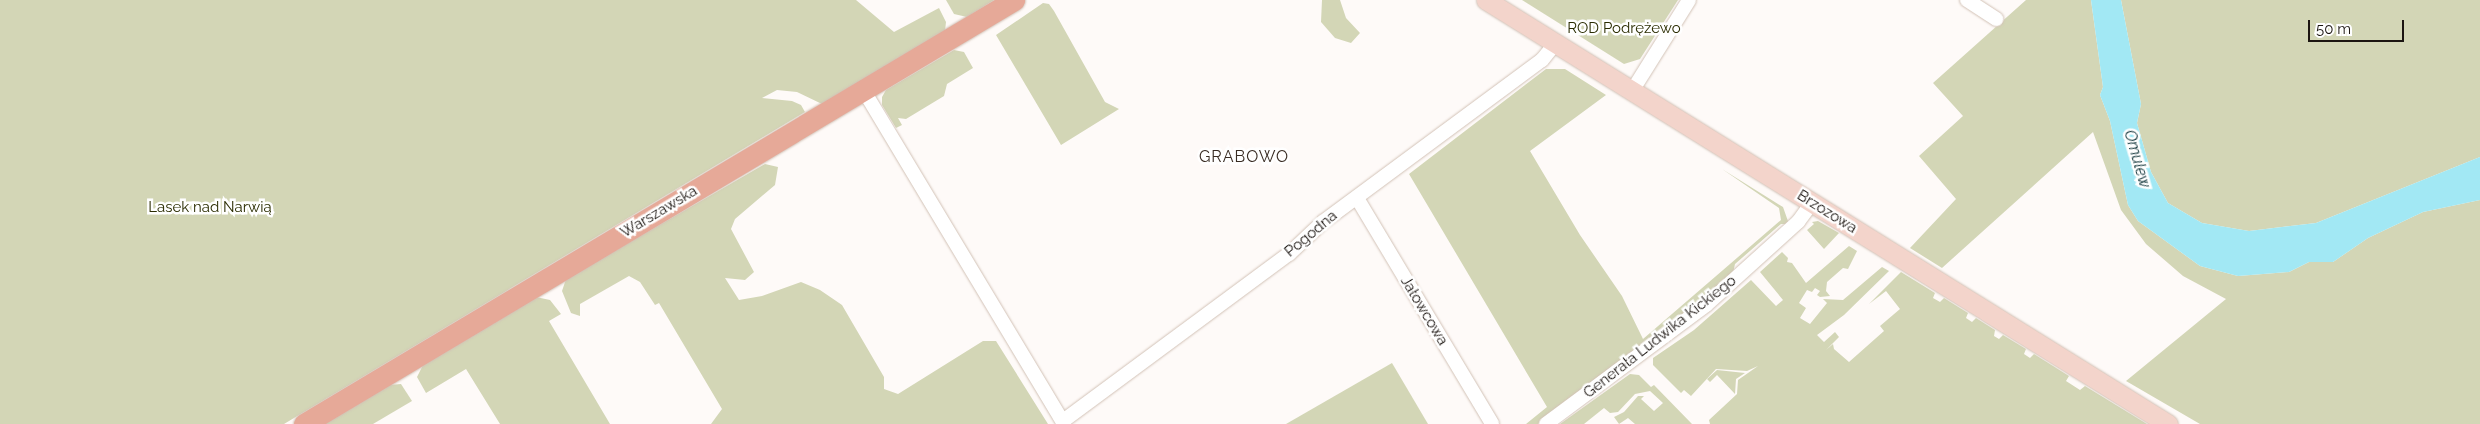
<!DOCTYPE html>
<html>
<head>
<meta charset="utf-8">
<style>
	body { margin:0 }
	#map { position:relative; width:2480px; height:424px; overflow:hidden; background:#fefaf8; font-family:Raleway,sans-serif }
	div>[style] { position:absolute }
	[style*='--x'] { left:calc(var(--x)*1px); top:calc(var(--y)*1px); width:calc(var(--w)*1px); rotate:calc(var(--a)*1deg) }
	.green>* { inset:0; background:#d3d6b6 }
	.water>* { inset:0; background:#a2e8f4 }
	.roads { filter:drop-shadow(0 0 1px #d2c2b6) drop-shadow(0 0 1px #d2c2b6) }
	.street>* { height:14px; margin:-7px; padding:0 7px; transform-origin:7px; border-radius:7px; background:#fff }
	.secondary>* { height:19px; margin:-9.5px; padding:0 9.5px; transform-origin:9.5px; border-radius:9.5px; background:#f3d4cb }
	.primary>* { height:21px; margin:-10.5px; padding:0 10.5px; transform-origin:10.5px; border-radius:10.5px; background:#e6a998 }
	span { translate:-50% -50%; white-space:nowrap; text-align:center; line-height:1.15; -webkit-text-stroke:5px #fff; paint-order:stroke }
	.park-label { font-size:15px; color:#2a2c01 }
	.street-label { font-size:15px; color:#1b1511 }
	.neighbourhood-label { font-size:16px; color:#382b22; letter-spacing:1px }
	.water-label { font-size:16px; color:#14373c; font-style:italic }
	.scale { position:absolute; left:2308px; top:20px; width:96px; height:22px; box-sizing:border-box; border:2px solid #1b1511; border-top:0; padding-left:6px; font-size:15px; line-height:18px; white-space:nowrap; color:#1b1511; -webkit-text-stroke:4px #fff; paint-order:stroke }
</style>
</head>
<body>
<div id="map">
	<div class="green">
		<div style="clip-path:polygon(0 0,856px 0,894px 32px,939px 8px,946px 22px,945px 31px,822px 104px,797px 92px,777px 90px,762px 98px,792px 101px,801px 105px,805px 112px,284px 424px,0 424px)"></div>
		<div style="clip-path:polygon(946px 0,994px 0,967px 17px,954px 14px)"></div>
		<div style="clip-path:polygon(1322px 0,1340px 0,1346px 18px,1360px 33px,1351px 43px,1335px 38px,1321px 22px)"></div>
		<div style="clip-path:polygon(1522px 0,1678px 0,1640px 59px,1624px 64px)"></div>
		<div style="clip-path:polygon(2026px 0,2091px 0,2103px 87px,2100px 95px,2110px 121px,2128px 205px,2138px 221px,2200px 266px,2238px 276px,2289px 272px,2309px 262px,2333px 262px,2368px 238px,2423px 212px,2480px 200px,2480px 424px,2200px 424px,2126px 381px,2226px 299px,2183px 276px,2146px 244px,2121px 210px,2093px 132px,1942px 268px,1910px 248px,1956px 199px,1919px 156px,1963px 116px,1933px 83px)"></div>
		<div style="clip-path:polygon(2121px 0,2480px 0,2480px 157px,2316px 223px,2249px 231px,2202px 223px,2168px 203px,2151px 172px,2137px 123px,2141px 104px)"></div>
		<div style="clip-path:polygon(1043px 3px,1049px 4px,1054px 11px,1105px 102px,1119px 109px,1061px 145px,996px 35px)"></div>
		<div style="clip-path:polygon(954px 50px,964px 52px,973px 68px,947px 84px,944px 96px,906px 119px,898px 118px,902px 125px,896px 128px,882px 105px,882px 97px,886px 90px)"></div>
		<div style="clip-path:polygon(1546px 69px,1565px 69px,1606px 95px,1530px 151px,1580px 235px,1622px 296px,1643px 339px,1781px 220px,1779px 208px,1722px 169px,1783px 207px,1789px 224px,1781px 224px,1735px 264px,1733px 273px,1704px 299px,1618px 365px,1538px 424px,1526px 424px,1547px 407px,1409px 174px)"></div>
		<div style="clip-path:polygon(765px 164px,778px 167px,775px 185px,735px 219px,731px 229px,754px 272px,745px 280px,725px 278px,739px 300px,762px 296px,801px 282px,820px 290px,842px 305px,884px 377px,884px 389px,898px 394px,983px 341px,996px 341px,1048px 424px,711px 424px,722px 409px,659px 303px,655px 305px,640px 282px,629px 276px,580px 304px,580px 316px,571px 313px,562px 291px,566px 279px)"></div>
		<div style="clip-path:polygon(1818px 221px,1839px 233px,1824px 249px,1807px 230px,1814px 224px,1812px 222px)"></div>
		<div style="clip-path:polygon(1849px 246px,1857px 251px,1848px 269px,1843px 268px,1827px 282px,1826px 291px,1830px 296px,1820px 297px,1817px 295px,1820px 291px,1815px 288px,1812px 292px,1807px 290px,1799px 303px,1806px 308px,1800px 318px,1810px 324px,1827px 303px,1823px 299px,1843px 300px,1882px 267px,1889px 271px,1844px 315px,1817px 335px,1824px 342px,1835px 332px,1839px 337px,1826px 350px,1833px 344px,1834px 349px,1849px 362px,1884px 331px,1880px 326px,1900px 309px,1886px 291px,1869px 304px,1901px 272px,1935px 293px,1933px 298px,1940px 302px,1944px 298px,1968px 313px,1966px 318px,1972px 322px,1976px 318px,1995px 330px,1994px 336px,1999px 339px,2003px 335px,2026px 349px,2024px 354px,2030px 358px,2034px 354px,2069px 376px,2066px 381px,2080px 390px,2085px 386px,2147px 424px,1710px 424px,1709px 420px,1737px 394px,1738px 380px,1758px 366px,1747px 371px,1716px 369px,1691px 396px,1684px 390px,1681px 393px,1653px 365px,1653px 358px,1694px 330px,1751px 280px,1776px 306px,1783px 300px,1760px 272px,1782px 252px,1788px 258px,1787px 262px,1792px 263px,1806px 283px)"></div>
		<div style="clip-path:polygon(536px 297px,550px 300px,561px 314px,549px 321px,610px 424px,500px 424px,466px 369px,426px 393px,417px 377px,423px 365px)"></div>
		<div style="clip-path:polygon(1392px 363px,1428px 424px,1286px 424px)"></div>
		<div style="clip-path:polygon(1717px 370px,1745px 373px,1736px 379px,1735px 394px,1717px 375px,1710px 382px,1707px 379px)"></div>
		<div style="clip-path:polygon(1630px 374px,1639px 375px,1651px 387px,1654px 385px,1692px 424px,1635px 424px,1628px 418px,1619px 424px,1614px 417px,1624px 412px,1638px 396px,1644px 396px,1641px 399px,1654px 411px,1663px 403px,1650px 391px,1635px 394px,1618px 412px,1610px 413px,1604px 408px,1584px 424px,1560px 424px)"></div>
		<div style="clip-path:polygon(401px 384px,412px 401px,373px 424px,324px 424px,389px 385px)"></div>
	</div>
	<div class="water">
		<div style="clip-path:polygon(2091px 0,2121px 0,2141px 104px,2137px 123px,2151px 172px,2168px 203px,2202px 223px,2249px 231px,2316px 223px,2480px 157px,2480px 200px,2423px 212px,2368px 238px,2333px 262px,2309px 262px,2289px 272px,2238px 276px,2200px 266px,2138px 221px,2128px 205px,2110px 121px,2100px 95px,2103px 87px)"></div>
	</div>
	<div class="roads">
		<div class="street">
			<div style="--x:1967;--y:0;--w:35;--a:33"></div>
			<div style="--x:864;--y:91;--w:388;--a:59"></div>
			<div style="--x:1632;--y:91;--w:107;--a:-57.9"></div>
			<div style="--x:1357;--y:198;--w:263;--a:59.1"></div>
			<div style="--x:1063;--y:421;--w:281;--a:-36.5"></div>
			<div style="--x:1289;--y:254;--w:47;--a:-43.3"></div>
			<div style="--x:1323;--y:222;--w:272;--a:-36.5"></div>
			<div style="--x:1542;--y:60;--w:22;--a:-51"></div>
			<div style="--x:1546;--y:424;--w:199;--a:-36.6"></div>
			<div style="--x:1706;--y:305;--w:124;--a:-42.1"></div>
			<div style="--x:1798;--y:222;--w:24;--a:-54"></div>
		</div>
		<div class="secondary">
			<div style="--x:1486;--y:0;--w:803;--a:31.87"></div>
		</div>
		<div class="primary">
			<div style="--x:304;--y:424;--w:827;--a:-30.84"></div>
		</div>
	</div>
	<div class="park-label">
		<span style="left:1624px;top:29px">ROD Podrężewo</span>
		<span style="left:210px;top:208px">Lasek nad Narwią</span>
	</div>
	<div class="street-label">
		<span style="left:659px;top:212px;rotate:-31deg">Warszawska</span>
		<span style="left:1827px;top:212px;rotate:32deg">Brzozowa</span>
		<span style="left:1311px;top:234px;rotate:-40deg">Pogodna</span>
		<span style="left:1424px;top:311px;rotate:59deg">Jałowcowa</span>
		<span style="left:1660px;top:337px;rotate:-38deg">Generała Ludwika Kickiego</span>
	</div>
	<div class="neighbourhood-label">
		<span style="left:1244px;top:157px">GRABOWO</span>
	</div>
	<div class="water-label">
		<span style="left:2137px;top:159px;rotate:74deg">Omulew</span>
	</div>
	<div class="scale">50 m</div>
</div>
</body>
</html>
